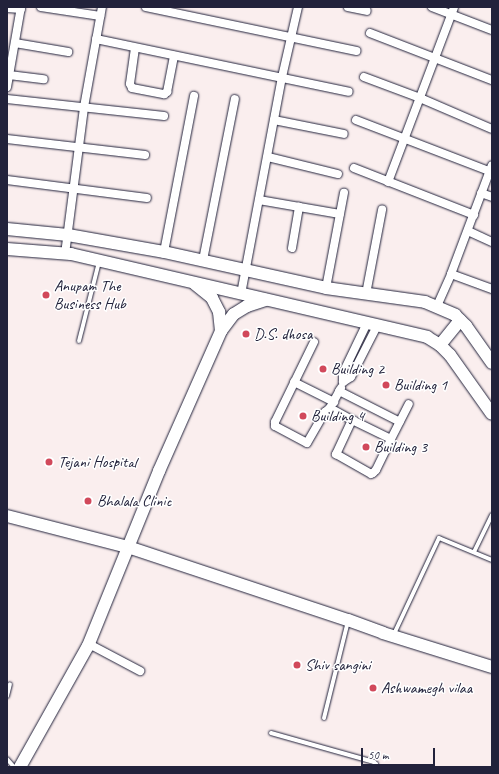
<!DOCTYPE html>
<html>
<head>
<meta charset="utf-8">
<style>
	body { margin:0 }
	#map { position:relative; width:499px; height:774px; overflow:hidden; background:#faeeee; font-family:Caveat,sans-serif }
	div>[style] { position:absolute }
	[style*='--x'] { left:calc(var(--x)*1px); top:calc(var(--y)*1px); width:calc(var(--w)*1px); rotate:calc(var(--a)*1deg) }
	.roads { filter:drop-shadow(0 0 1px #22223b) drop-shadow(0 0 1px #22223b) }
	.lane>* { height:4px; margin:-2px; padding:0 2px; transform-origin:2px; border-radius:2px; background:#fff }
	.street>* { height:8px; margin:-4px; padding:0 4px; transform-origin:4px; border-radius:4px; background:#fff }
	.secondary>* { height:12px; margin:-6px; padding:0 6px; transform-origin:6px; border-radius:6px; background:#fff }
	.dots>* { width:11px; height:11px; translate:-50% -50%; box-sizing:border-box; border:2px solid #fff; border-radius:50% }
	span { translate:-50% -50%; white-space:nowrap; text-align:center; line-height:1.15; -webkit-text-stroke:3px #fff; paint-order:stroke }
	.poi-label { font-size:16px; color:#22223b }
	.left { translate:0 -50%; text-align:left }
	.frame { position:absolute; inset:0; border:8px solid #22223b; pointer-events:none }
	.scale { position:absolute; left:361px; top:748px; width:74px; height:18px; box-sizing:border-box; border:2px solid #22223b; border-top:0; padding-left:5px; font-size:12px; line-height:14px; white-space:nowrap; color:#22223b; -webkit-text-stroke:3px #fff; paint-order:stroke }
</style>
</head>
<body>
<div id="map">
	<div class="roads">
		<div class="lane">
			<div style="--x:79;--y:341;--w:81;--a:-75.8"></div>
			<div style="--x:474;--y:552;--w:41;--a:-64.1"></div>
			<div style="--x:394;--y:634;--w:106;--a:-64.9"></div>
			<div style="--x:439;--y:538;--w:57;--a:22.5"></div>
			<div style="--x:7;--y:696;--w:12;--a:-76"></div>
			<div style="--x:324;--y:718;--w:100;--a:-76.1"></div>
			<div style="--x:271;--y:733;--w:107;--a:15.7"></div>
			<div style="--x:374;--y:762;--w:3;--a:45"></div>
			<div style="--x:376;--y:764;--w:3;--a:90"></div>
			<div style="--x:7;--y:759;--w:11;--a:49"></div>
		</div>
		<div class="street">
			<div style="--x:41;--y:7;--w:60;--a:8.7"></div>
			<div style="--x:146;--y:7;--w:215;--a:11.8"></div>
			<div style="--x:348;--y:7;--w:19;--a:12"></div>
			<div style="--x:432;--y:7;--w:64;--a:21"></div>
			<div style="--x:7;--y:8;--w:14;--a:4"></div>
			<div style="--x:370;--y:33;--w:131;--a:21.1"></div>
			<div style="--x:96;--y:39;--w:258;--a:11.8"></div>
			<div style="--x:15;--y:43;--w:54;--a:9.6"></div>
			<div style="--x:135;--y:48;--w:36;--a:98"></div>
			<div style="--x:130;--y:84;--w:4;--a:63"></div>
			<div style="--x:132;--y:88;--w:33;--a:11"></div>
			<div style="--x:164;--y:94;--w:4;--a:-34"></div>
			<div style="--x:167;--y:92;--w:37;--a:-79"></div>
			<div style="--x:9;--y:75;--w:35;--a:7"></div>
			<div style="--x:364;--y:77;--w:60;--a:20.6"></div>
			<div style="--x:420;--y:98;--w:78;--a:23.3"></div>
			<div style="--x:7;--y:87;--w:81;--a:-80.1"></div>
			<div style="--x:7;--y:99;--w:158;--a:6.2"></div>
			<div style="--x:274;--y:120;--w:71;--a:11.3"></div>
			<div style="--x:356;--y:120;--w:142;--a:21"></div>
			<div style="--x:7;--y:139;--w:139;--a:6.6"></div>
			<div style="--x:268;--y:157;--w:72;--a:13.7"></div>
			<div style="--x:354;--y:168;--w:129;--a:21.4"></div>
			<div style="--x:7;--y:180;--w:141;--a:7.3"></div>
			<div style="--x:388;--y:182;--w:187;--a:-69.3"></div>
			<div style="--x:481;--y:193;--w:12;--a:20"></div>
			<div style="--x:259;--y:200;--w:82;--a:9.8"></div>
			<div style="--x:468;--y:231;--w:26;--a:25"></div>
			<div style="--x:292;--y:248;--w:42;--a:-80.3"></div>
			<div style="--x:164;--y:252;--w:159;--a:-79.1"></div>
			<div style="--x:65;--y:254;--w:148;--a:-82.6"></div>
			<div style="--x:84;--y:107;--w:102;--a:-79.8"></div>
			<div style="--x:203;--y:260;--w:164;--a:-78.8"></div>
			<div style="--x:451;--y:274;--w:44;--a:20.1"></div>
			<div style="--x:326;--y:288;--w:97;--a:-79.3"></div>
			<div style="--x:241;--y:294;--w:221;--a:-79.3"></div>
			<div style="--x:282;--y:77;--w:72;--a:-77.1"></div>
			<div style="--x:366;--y:294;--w:86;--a:-79.2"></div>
			<div style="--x:437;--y:306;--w:35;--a:-66"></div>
			<div style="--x:451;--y:274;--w:116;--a:-69.4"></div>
			<div style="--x:367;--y:323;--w:55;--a:115.6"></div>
			<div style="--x:343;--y:373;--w:9;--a:90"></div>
			<div style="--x:343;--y:382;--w:9;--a:-32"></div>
			<div style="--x:351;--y:377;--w:57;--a:-63"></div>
			<div style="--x:314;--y:342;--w:89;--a:116"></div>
			<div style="--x:275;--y:422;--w:4;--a:90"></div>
			<div style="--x:275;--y:426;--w:36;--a:28"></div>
			<div style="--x:307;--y:443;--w:36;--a:-60"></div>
			<div style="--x:325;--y:412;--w:6;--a:-39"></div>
			<div style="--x:294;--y:382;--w:45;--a:26.6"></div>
			<div style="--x:341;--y:388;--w:23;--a:119"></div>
			<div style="--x:330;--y:408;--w:25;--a:29"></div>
			<div style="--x:339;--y:391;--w:68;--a:26.9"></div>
			<div style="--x:391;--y:439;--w:43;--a:-154"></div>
			<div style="--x:352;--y:420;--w:38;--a:115"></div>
			<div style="--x:336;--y:454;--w:40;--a:29.7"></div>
			<div style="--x:371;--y:474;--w:2;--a:-27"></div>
			<div style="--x:373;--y:473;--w:4;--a:-45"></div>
			<div style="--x:376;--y:470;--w:34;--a:-64"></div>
			<div style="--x:391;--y:439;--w:39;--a:-63"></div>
			<div style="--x:89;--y:644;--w:58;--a:27.9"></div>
		</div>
		<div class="secondary">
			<div style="--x:7;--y:229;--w:61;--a:5.6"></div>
			<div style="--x:68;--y:235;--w:97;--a:10"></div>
			<div style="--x:164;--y:252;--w:166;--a:12.5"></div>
			<div style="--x:326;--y:288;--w:100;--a:8"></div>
			<div style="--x:425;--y:302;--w:33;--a:23"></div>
			<div style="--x:455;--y:315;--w:16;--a:45"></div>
			<div style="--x:466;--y:326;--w:45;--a:54.9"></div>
			<div style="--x:7;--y:249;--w:64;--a:4.5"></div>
			<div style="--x:71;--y:254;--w:366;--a:13.1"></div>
			<div style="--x:427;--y:337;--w:15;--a:32"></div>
			<div style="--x:440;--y:345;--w:14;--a:45"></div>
			<div style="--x:450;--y:355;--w:72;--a:54.6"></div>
			<div style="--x:195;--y:284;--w:22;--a:39"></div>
			<div style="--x:212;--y:298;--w:16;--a:63"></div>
			<div style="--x:219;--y:312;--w:19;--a:84"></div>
			<div style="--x:440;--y:345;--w:32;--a:-51"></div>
			<div style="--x:7;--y:516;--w:125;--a:14.4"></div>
			<div style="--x:128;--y:547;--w:232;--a:18.4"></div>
			<div style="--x:348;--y:620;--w:37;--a:20"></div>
			<div style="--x:383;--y:633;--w:114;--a:17.3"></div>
			<div style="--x:20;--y:767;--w:139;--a:-60.7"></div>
			<div style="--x:88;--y:646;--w:189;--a:-67.9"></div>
			<div style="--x:159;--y:471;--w:153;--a:-66.1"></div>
			<div style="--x:221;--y:331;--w:21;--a:-53"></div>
			<div style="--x:234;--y:314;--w:15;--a:-32"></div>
			<div style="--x:247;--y:306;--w:20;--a:-18"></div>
		</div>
	</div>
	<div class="dots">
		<div style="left:46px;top:295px;background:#d1495b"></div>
		<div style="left:246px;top:334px;background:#d1495b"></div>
		<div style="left:323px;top:369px;background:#d1495b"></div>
		<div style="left:386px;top:385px;background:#d1495b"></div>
		<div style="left:303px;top:416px;background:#d1495b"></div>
		<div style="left:366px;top:447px;background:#d1495b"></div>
		<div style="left:49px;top:462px;background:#d1495b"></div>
		<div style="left:88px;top:501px;background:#d1495b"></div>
		<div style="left:297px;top:665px;background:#d1495b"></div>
		<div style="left:373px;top:688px;background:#d1495b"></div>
	</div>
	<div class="poi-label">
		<span class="left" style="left:54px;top:295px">Anupam The<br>Business Hub</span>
		<span class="left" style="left:254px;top:334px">D.S. dhosa</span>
		<span class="left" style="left:331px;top:369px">Building 2</span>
		<span class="left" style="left:394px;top:385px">Building 1</span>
		<span class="left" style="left:311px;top:416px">Building 4</span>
		<span class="left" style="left:374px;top:447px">Building 3</span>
		<span class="left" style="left:58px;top:462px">Tejani Hospital</span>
		<span class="left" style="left:97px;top:501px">Bhalala Clinic</span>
		<span class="left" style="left:305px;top:665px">Shiv sangini</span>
		<span class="left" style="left:381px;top:688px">Ashwamegh vilaa</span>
	</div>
	<div class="frame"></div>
	<div class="scale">50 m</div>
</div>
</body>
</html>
